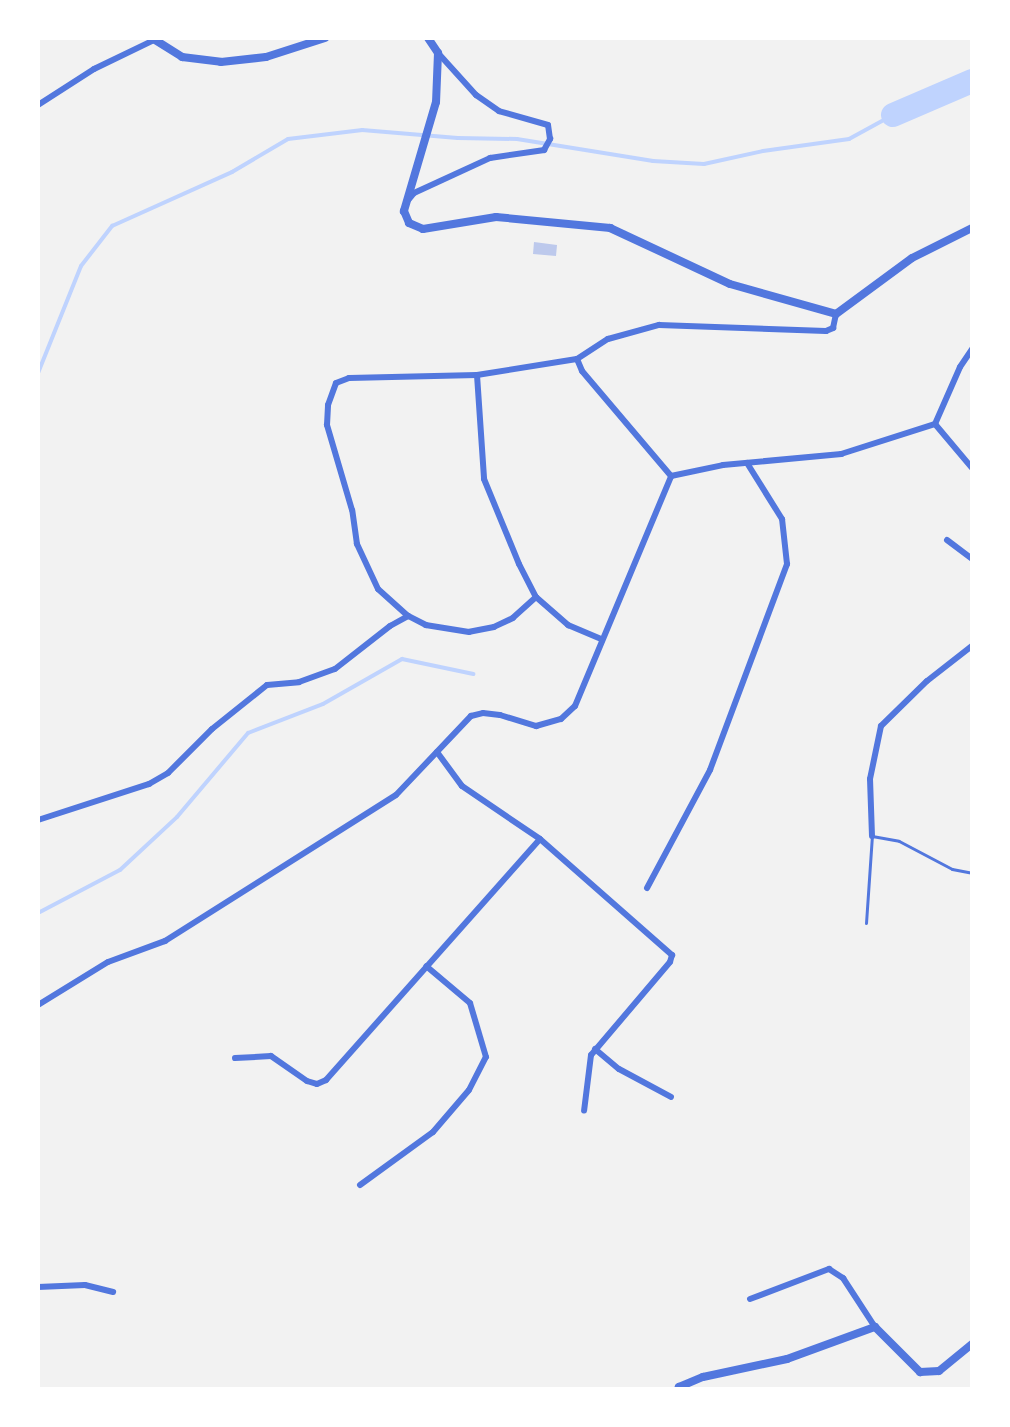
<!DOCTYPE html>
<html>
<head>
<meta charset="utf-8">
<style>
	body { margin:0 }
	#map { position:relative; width:1010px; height:1427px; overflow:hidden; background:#f2f2f2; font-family:Overpass,sans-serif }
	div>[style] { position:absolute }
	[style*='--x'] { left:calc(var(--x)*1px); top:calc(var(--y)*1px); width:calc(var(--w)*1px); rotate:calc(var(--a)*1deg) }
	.stream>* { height:4px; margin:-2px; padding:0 2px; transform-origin:2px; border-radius:2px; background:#bfd3fe }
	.river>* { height:24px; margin:-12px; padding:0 12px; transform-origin:12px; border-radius:12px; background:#bfd3fe }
	.building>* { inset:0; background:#bdc9ec }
	.service>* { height:3px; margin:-1.5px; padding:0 1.5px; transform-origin:1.5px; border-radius:1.5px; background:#5277de }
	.minor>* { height:6px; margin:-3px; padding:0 3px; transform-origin:3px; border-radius:3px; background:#5277de }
	.tertiary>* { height:8px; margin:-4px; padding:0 4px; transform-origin:4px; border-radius:4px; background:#5277de }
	span { translate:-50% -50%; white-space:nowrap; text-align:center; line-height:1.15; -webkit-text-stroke:7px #fff; paint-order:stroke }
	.frame { position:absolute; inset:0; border:40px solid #fff; pointer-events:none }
</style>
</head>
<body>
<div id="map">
	<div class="stream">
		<div style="--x:38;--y:373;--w:115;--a:-68.1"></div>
		<div style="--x:81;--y:266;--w:51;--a:-52.2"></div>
		<div style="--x:112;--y:226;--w:132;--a:-24.2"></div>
		<div style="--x:232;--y:172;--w:65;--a:-30.5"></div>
		<div style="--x:288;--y:139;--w:75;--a:-6.9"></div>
		<div style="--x:362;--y:130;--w:96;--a:4.8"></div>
		<div style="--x:458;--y:138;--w:59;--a:1"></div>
		<div style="--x:517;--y:139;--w:138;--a:9.2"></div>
		<div style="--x:653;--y:161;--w:51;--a:3.4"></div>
		<div style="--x:704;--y:164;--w:60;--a:-12.4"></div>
		<div style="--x:763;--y:151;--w:87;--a:-7.9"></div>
		<div style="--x:849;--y:139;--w:50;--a:-28.6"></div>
		<div style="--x:38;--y:913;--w:93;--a:-27.7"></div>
		<div style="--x:120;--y:870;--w:78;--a:-42.9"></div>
		<div style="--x:177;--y:817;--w:110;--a:-49.8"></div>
		<div style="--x:248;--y:733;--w:80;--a:-21.1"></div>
		<div style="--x:323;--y:704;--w:91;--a:-29.7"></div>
		<div style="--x:402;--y:659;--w:73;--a:11.9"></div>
	</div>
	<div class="river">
		<div style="--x:893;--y:115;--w:86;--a:-23.3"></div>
	</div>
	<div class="building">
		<div style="clip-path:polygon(534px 242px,557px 245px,556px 256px,533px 254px)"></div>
	</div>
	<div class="service">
		<div style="--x:866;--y:923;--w:87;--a:-86.1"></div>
		<div style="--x:872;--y:836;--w:27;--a:10"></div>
		<div style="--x:899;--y:841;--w:60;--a:27.8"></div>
		<div style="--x:952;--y:869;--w:20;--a:11"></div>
	</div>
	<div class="minor">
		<div style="--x:38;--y:105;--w:67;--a:-32.7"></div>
		<div style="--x:94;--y:69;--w:67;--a:-25.8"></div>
		<div style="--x:409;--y:199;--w:8;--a:-50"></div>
		<div style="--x:414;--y:193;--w:84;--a:-24.7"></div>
		<div style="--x:490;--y:158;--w:55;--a:-8.4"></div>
		<div style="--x:544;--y:150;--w:13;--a:-61"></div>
		<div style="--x:550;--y:139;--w:14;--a:-98"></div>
		<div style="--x:548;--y:125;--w:51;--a:-164.1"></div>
		<div style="--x:499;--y:111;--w:28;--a:-145"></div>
		<div style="--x:476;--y:95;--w:57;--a:-132.1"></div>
		<div style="--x:577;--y:359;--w:13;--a:67"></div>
		<div style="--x:582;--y:371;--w:138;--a:49.7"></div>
		<div style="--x:477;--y:375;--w:104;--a:86.1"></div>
		<div style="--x:484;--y:479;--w:92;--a:67.6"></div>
		<div style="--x:519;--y:564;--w:37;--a:63"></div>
		<div style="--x:536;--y:597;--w:43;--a:41.2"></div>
		<div style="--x:568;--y:625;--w:36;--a:23"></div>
		<div style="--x:935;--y:424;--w:62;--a:-66.3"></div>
		<div style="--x:960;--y:367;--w:22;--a:-56"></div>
		<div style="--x:671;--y:476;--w:53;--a:-11.9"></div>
		<div style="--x:723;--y:465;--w:119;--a:-5.3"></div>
		<div style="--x:841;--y:454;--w:99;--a:-17.7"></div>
		<div style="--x:935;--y:424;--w:57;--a:49.9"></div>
		<div style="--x:947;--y:540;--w:31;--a:37"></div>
		<div style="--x:536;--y:597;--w:31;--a:138"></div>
		<div style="--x:513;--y:618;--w:21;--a:155"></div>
		<div style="--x:494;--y:627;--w:25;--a:169"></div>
		<div style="--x:469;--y:632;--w:44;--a:-170.8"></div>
		<div style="--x:426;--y:625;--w:20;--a:-153"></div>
		<div style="--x:408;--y:616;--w:40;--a:-138"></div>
		<div style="--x:378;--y:589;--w:50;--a:-115"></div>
		<div style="--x:357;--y:544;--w:34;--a:-98"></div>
		<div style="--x:352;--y:510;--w:89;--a:-106.4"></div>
		<div style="--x:327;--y:425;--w:20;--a:-87"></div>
		<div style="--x:328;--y:405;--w:23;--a:-70"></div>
		<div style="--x:336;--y:383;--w:14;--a:-21"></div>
		<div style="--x:349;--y:378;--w:128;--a:-1.3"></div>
		<div style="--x:477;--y:375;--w:101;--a:-9.1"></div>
		<div style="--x:577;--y:359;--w:37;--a:-33"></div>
		<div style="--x:608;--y:339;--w:53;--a:-15.4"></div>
		<div style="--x:659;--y:325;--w:167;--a:2.1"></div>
		<div style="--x:826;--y:331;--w:8;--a:-23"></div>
		<div style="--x:833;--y:328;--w:14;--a:-78"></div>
		<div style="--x:437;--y:752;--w:42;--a:53.7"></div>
		<div style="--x:462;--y:786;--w:94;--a:34.2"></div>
		<div style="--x:540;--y:839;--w:176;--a:41.3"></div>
		<div style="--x:672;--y:955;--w:7;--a:106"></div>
		<div style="--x:670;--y:962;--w:122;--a:130.3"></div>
		<div style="--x:591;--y:1055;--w:56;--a:97.1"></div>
		<div style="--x:38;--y:820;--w:117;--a:-18"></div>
		<div style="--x:149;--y:784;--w:22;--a:-30"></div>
		<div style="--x:168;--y:773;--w:62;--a:-45"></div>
		<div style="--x:212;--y:729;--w:70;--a:-38.7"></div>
		<div style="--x:267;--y:685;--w:32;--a:-5"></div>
		<div style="--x:299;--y:682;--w:38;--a:-20"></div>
		<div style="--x:335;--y:669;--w:70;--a:-38"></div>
		<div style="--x:390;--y:626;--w:21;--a:-29"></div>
		<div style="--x:872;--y:836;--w:57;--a:-92"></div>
		<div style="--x:870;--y:779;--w:54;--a:-78.3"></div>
		<div style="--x:881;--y:726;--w:64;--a:-44.4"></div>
		<div style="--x:927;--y:681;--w:57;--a:-37.9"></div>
		<div style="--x:647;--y:888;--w:134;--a:-61.9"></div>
		<div style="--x:710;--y:770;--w:220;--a:-69.5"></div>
		<div style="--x:787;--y:564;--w:45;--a:-96.3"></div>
		<div style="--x:782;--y:519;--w:66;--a:-122"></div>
		<div style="--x:38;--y:1005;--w:82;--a:-31.6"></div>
		<div style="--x:108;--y:962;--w:61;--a:-20.2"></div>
		<div style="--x:165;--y:941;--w:273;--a:-32.3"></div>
		<div style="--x:396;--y:795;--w:109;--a:-46.5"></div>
		<div style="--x:471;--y:716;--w:12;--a:-14"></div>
		<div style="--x:483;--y:713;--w:17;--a:7"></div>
		<div style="--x:500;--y:715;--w:38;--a:17"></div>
		<div style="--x:536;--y:726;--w:26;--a:-16"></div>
		<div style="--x:561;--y:719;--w:19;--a:-43"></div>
		<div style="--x:575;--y:706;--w:249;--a:-67.3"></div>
		<div style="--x:595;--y:1049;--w:31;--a:40"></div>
		<div style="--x:619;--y:1069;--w:59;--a:28.3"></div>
		<div style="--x:235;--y:1058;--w:36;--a:-3"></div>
		<div style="--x:271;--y:1056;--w:44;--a:34.8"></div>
		<div style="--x:307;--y:1081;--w:10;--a:17"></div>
		<div style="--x:317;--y:1084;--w:10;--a:-24"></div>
		<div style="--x:326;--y:1080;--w:322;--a:-48.4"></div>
		<div style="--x:360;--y:1185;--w:90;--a:-36"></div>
		<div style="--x:433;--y:1132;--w:55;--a:-49.4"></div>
		<div style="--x:469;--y:1090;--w:37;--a:-63"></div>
		<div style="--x:486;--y:1057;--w:56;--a:-106.5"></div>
		<div style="--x:470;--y:1003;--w:57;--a:-139.9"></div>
		<div style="--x:38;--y:1287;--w:47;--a:-2.4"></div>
		<div style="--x:85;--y:1285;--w:29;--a:14"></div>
		<div style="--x:750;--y:1299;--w:85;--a:-20.8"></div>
		<div style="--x:829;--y:1269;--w:17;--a:33"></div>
		<div style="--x:843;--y:1278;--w:59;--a:56.9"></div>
	</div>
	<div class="tertiary">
		<div style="--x:152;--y:38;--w:36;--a:32"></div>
		<div style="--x:182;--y:57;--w:39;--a:7"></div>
		<div style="--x:221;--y:62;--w:45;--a:-6.3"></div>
		<div style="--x:266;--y:57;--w:62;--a:-17.9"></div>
		<div style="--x:428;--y:38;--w:18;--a:56"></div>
		<div style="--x:438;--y:53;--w:49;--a:92.3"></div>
		<div style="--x:436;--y:102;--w:114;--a:106.4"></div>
		<div style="--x:404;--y:211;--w:13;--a:67"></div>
		<div style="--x:409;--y:223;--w:15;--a:23"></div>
		<div style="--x:423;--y:229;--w:74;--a:-9.3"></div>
		<div style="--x:496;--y:217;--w:115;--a:5.5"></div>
		<div style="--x:610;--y:228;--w:132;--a:25"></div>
		<div style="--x:730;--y:284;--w:110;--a:15.8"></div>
		<div style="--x:836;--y:314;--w:94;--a:-36.4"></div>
		<div style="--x:912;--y:258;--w:67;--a:-26.6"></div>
		<div style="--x:681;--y:1389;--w:3;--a:-135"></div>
		<div style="--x:679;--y:1387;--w:26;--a:-23"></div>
		<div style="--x:703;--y:1377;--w:86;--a:-12.1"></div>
		<div style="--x:787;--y:1359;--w:94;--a:-20"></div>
		<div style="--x:875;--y:1327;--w:64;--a:45"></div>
		<div style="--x:920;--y:1372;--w:19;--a:-3"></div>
		<div style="--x:939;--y:1371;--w:43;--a:-39.3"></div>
	</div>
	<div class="frame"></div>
</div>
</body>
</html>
